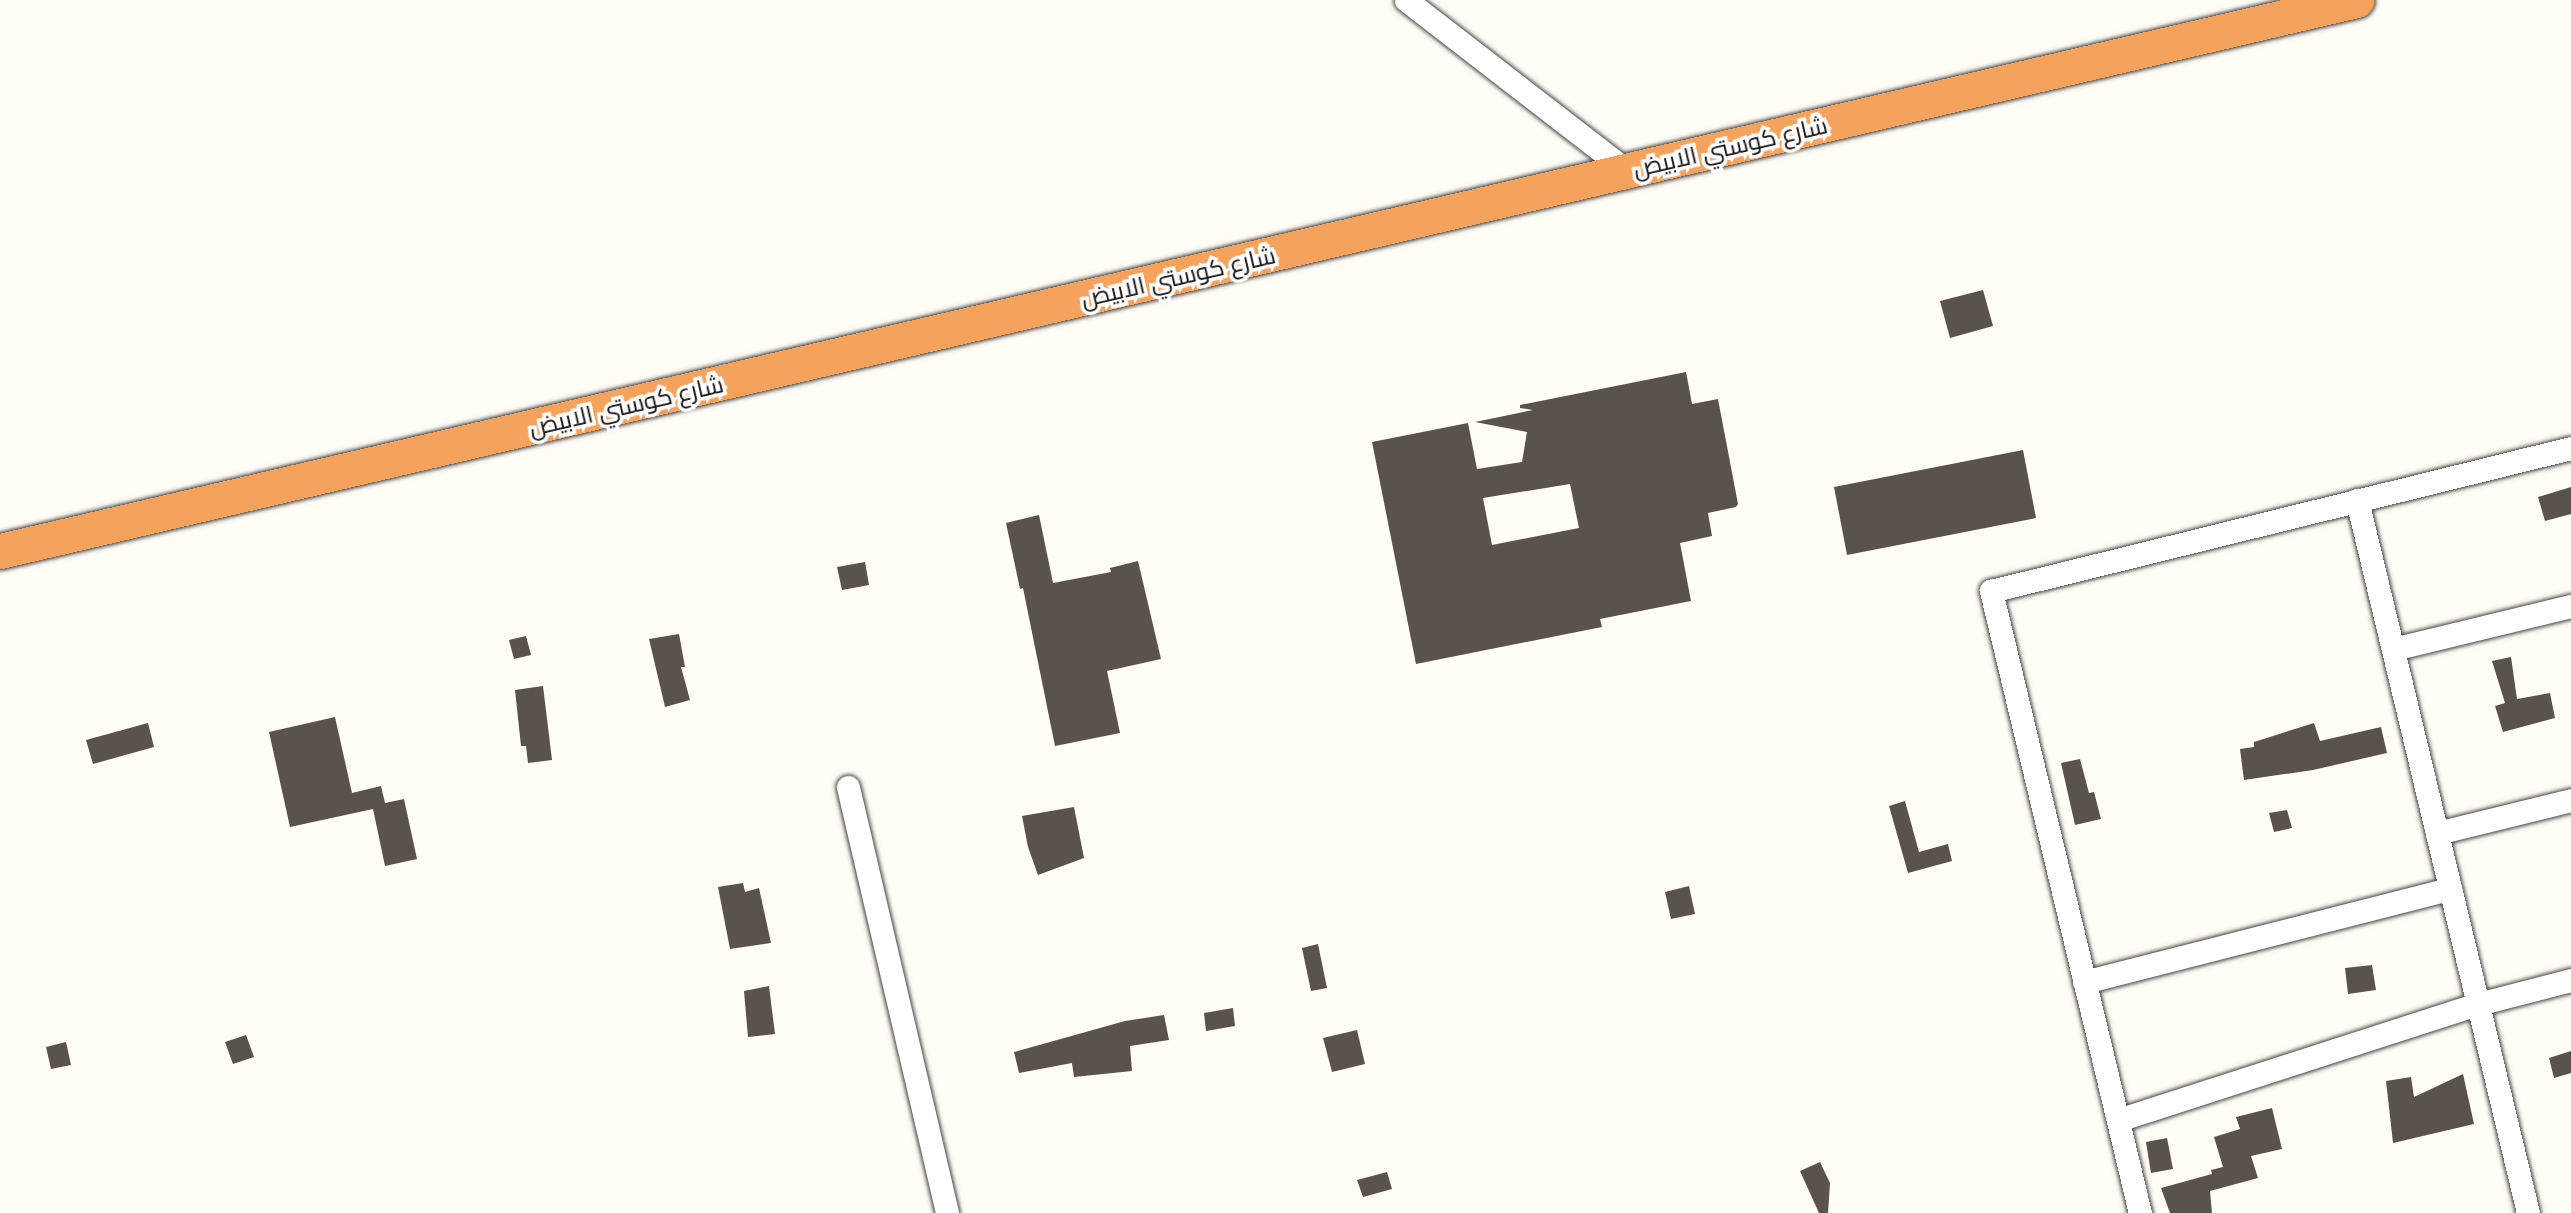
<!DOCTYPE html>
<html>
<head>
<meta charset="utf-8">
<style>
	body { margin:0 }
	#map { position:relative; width:2571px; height:1213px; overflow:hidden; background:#fffdf5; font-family:"Playfair Display",Cairo,serif }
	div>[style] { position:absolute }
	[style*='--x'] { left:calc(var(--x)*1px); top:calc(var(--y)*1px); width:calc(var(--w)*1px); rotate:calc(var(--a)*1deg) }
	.building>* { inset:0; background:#5a524d }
	.roads { filter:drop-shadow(0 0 2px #444) drop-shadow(0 0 2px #444) }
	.minor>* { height:23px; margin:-11.5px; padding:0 11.5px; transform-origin:11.5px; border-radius:11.5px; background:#fff }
	.highway>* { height:35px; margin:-17.5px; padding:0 17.5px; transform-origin:17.5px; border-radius:17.5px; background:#f5a25d }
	span { translate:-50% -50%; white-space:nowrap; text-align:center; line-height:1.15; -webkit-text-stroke:7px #fff; paint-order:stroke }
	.street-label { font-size:24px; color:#111 }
</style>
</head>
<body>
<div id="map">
	<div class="building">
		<div style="clip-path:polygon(1983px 290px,1993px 326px,1950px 338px,1940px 301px)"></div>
		<div style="clip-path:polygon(evenodd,1686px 372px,1692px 404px,1718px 399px,1738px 504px,1736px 507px,1708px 513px,1712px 536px,1680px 543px,1691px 601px,1600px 619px,1602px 627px,1416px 664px,1372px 442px,1468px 423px,1477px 469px,1522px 462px,1527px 432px,1475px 422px,1533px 410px,1520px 408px,1520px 405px,1686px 372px,1570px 484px,1579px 528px,1492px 545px,1483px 498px,1570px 484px)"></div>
		<div style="clip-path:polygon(2023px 450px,2036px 518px,1847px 555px,1834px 487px)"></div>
		<div style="clip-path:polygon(2571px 487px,2571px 514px,2545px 521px,2538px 497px)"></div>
		<div style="clip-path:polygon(1039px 515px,1053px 583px,1111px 572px,1110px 568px,1138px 561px,1161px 659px,1107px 671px,1120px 733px,1055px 746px,1023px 588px,1020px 589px,1006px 523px)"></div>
		<div style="clip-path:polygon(865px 562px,869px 585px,842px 590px,837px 567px)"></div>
		<div style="clip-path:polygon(679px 634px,685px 667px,681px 667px,690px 700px,665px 707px,649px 639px)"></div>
		<div style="clip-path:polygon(526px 636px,531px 655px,514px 659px,509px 640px)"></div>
		<div style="clip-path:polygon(2511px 657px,2517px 699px,2550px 693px,2555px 718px,2503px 732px,2495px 706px,2505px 703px,2492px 661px)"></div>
		<div style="clip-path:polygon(543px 686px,552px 760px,528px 763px,526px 746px,521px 746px,515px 690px)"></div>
		<div style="clip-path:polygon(335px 717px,352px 793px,381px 786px,385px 803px,404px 799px,417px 859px,385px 866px,373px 809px,290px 827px,269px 732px)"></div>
		<div style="clip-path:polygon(148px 723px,154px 747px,93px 764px,86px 740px)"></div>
		<div style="clip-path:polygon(2314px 723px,2320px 741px,2381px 727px,2387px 753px,2313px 770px,2244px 780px,2240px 749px,2254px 747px,2254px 742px)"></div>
		<div style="clip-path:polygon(2080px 759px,2089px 793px,2094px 792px,2101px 819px,2075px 825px,2061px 763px)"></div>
		<div style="clip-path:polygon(1905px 801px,1919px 852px,1948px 844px,1952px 861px,1908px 873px,1889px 806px)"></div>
		<div style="clip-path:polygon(1074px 807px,1084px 858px,1038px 875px,1028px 847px,1022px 816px)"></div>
		<div style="clip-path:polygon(2287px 810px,2292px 828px,2274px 832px,2269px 813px)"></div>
		<div style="clip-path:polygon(743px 883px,745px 892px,759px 888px,771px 943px,730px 949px,718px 887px)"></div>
		<div style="clip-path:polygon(1689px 886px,1695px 914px,1671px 919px,1665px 892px)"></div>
		<div style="clip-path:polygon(1318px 944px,1327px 988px,1311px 991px,1302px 948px)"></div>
		<div style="clip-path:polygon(2372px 965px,2376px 990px,2348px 994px,2345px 968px)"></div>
		<div style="clip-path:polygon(769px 986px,775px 1034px,748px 1037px,744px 991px)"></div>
		<div style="clip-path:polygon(1233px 1008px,1235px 1026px,1206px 1031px,1204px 1013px)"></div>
		<div style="clip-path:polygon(1164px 1015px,1169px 1040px,1130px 1046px,1132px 1071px,1074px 1077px,1072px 1063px,1019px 1073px,1014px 1052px,1125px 1021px)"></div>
		<div style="clip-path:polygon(1357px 1030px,1365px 1064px,1332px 1072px,1323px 1038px)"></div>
		<div style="clip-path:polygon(246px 1035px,254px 1057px,233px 1064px,225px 1042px)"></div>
		<div style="clip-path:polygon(66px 1042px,71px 1065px,51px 1069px,46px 1047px)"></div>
		<div style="clip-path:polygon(2571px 1051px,2571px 1073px,2554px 1078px,2549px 1058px)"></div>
		<div style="clip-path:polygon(2463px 1074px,2474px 1124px,2393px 1143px,2386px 1081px,2411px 1077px,2414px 1097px)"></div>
		<div style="clip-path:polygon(2272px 1108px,2282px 1149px,2251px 1156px,2258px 1178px,2210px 1191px,2212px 1213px,2170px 1213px,2161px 1188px,2212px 1174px,2211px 1170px,2223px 1167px,2214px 1137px,2240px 1129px,2236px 1117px)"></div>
		<div style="clip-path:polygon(2167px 1138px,2173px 1169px,2151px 1173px,2146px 1142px)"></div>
		<div style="clip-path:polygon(1820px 1162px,1830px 1183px,1828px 1213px,1819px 1213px,1800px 1171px)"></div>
		<div style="clip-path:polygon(1387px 1172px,1392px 1189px,1363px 1197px,1357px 1180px)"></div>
	</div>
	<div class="roads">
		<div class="minor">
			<div style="--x:1406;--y:0;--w:279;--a:37.7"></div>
			<div style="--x:2357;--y:500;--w:733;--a:76.51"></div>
			<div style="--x:2393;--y:649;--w:183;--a:-13.6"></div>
			<div style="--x:848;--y:787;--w:437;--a:76.9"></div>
			<div style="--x:2437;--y:833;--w:138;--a:-13.8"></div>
			<div style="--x:2084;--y:982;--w:378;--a:-14.3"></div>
			<div style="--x:2118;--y:1120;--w:378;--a:-17.9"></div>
			<div style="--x:2478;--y:1004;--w:96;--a:-14.5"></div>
			<div style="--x:2140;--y:1213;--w:640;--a:-103.47"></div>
			<div style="--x:1991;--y:591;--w:597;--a:-13.85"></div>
		</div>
		<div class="highway">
			<div style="--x:0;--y:551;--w:2420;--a:-13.16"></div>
		</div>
	</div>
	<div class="street-label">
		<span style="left:1730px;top:146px;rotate:-13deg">شارع كوستي الابيض</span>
		<span style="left:1178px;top:276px;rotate:-13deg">شارع كوستي الابيض</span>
		<span style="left:626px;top:405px;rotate:-13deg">شارع كوستي الابيض</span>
	</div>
</div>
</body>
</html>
